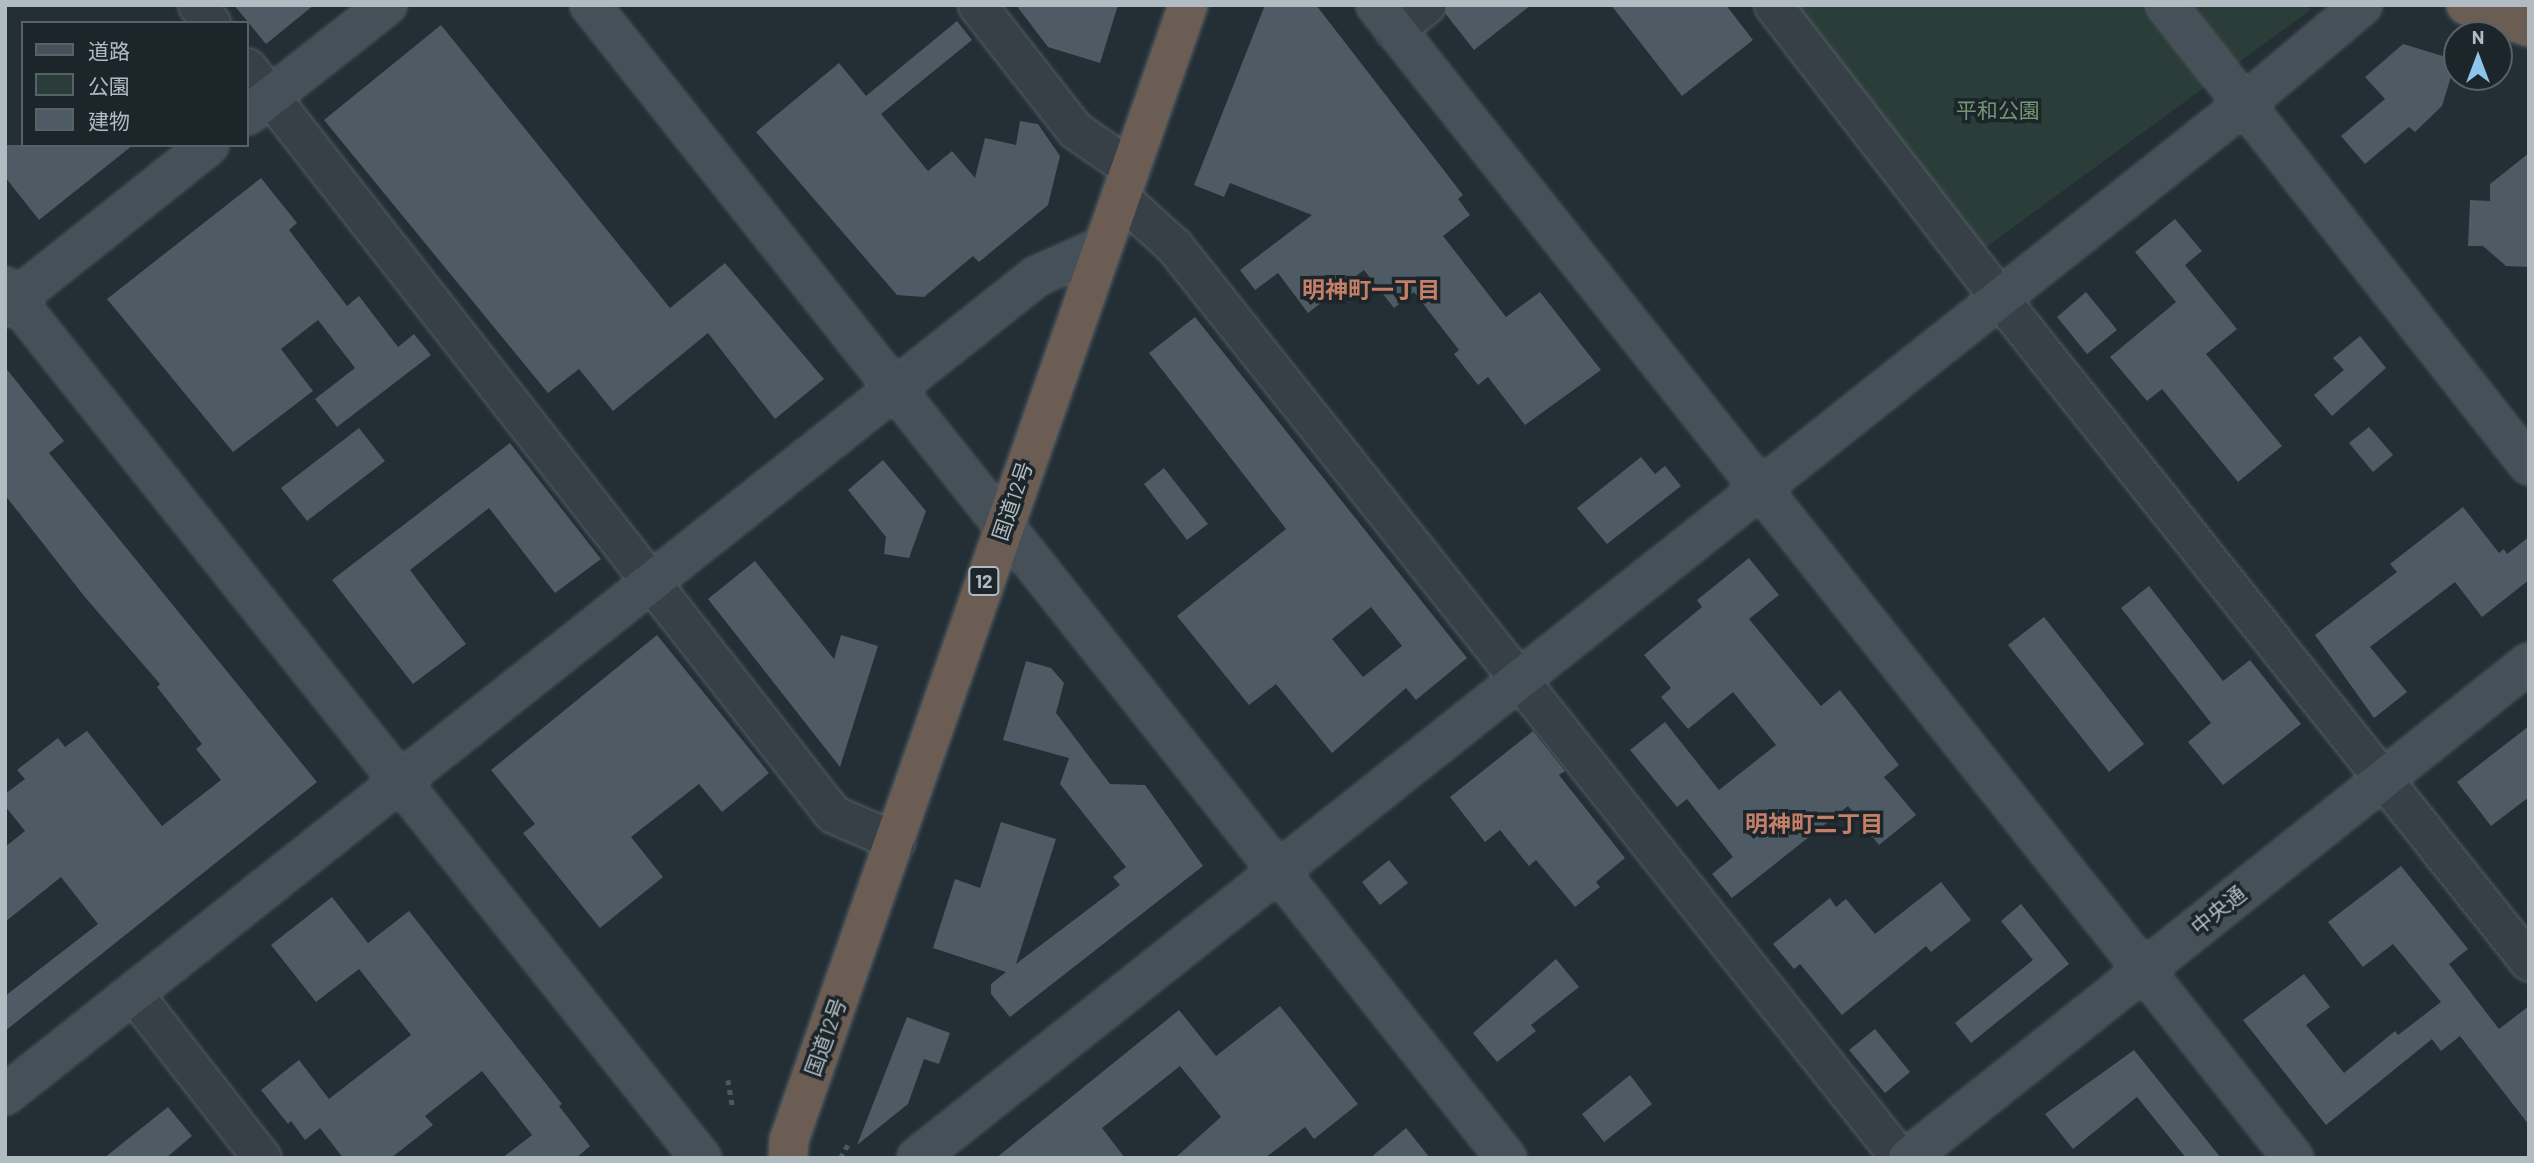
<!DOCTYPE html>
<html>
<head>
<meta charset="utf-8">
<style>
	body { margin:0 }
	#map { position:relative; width:2534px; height:1163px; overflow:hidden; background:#232e35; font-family:Barlow,"Noto Sans JP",sans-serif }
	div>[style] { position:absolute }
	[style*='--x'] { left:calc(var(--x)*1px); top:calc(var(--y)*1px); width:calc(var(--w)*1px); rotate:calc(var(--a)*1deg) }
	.green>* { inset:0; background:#2b3d39 }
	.building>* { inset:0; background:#4e5b64 }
	.path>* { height:4.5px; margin-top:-2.25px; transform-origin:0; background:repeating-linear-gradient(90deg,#495a59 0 5px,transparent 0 10px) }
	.roads { filter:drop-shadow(0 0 2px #545e64) drop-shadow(0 0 2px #545e64) }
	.street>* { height:37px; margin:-18.5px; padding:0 18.5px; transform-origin:18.5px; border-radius:18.5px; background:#364046 }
	.secondary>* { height:38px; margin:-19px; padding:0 19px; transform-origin:19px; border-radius:19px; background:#455058 }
	.highway>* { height:38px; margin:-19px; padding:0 19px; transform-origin:19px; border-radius:19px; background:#6b5d54 }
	span { translate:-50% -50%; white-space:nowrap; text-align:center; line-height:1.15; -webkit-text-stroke:7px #1c252a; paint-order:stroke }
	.shield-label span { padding:2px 5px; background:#1c252a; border:2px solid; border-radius:5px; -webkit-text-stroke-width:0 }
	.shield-label { font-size:19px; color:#b1bbc2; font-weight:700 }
	.park-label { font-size:21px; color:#729673 }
	.street-label { font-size:21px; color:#b1bbc2 }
	.neighbourhood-label { font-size:23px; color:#c57f69; font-weight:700 }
	.frame { position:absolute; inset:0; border:7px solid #b1bbc2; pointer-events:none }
	.legend { position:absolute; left:21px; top:21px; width:228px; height:126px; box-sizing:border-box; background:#1c252a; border:2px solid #586167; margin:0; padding:9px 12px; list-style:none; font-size:21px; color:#b1bbc2 }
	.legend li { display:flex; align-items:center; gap:14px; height:35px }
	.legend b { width:35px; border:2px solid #586167 }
	.north { position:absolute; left:2443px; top:21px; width:70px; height:70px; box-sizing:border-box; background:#1c252a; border:2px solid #586167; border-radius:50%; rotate:0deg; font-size:19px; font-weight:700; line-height:28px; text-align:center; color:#b1bbc2 }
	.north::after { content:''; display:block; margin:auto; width:24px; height:32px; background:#8ec4ea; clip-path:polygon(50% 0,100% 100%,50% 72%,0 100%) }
</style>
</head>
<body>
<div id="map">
	<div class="green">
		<div style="clip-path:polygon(1785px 5px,2301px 5px,2312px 9px,1978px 253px)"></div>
	</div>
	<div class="building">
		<div style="clip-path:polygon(234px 5px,314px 5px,266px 44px)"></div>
		<div style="clip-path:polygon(1016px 5px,1118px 5px,1100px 63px,1048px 47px)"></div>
		<div style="clip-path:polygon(1265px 5px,1316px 5px,1463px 195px,1458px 199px,1470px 215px,1443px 236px,1506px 317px,1540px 292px,1601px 370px,1525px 425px,1488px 377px,1478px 385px,1454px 354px,1459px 350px,1414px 292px,1394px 308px,1364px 270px,1308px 313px,1278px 273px,1255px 290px,1240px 270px,1312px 215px,1230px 183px,1224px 197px,1194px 185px)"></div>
		<div style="clip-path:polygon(1446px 5px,1531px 5px,1474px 50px,1445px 13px)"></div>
		<div style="clip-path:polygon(1611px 5px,1726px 5px,1753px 40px,1682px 96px)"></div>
		<div style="clip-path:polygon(957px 21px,972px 40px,881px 114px,928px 171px,952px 151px,975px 178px,985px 138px,1016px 145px,1020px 121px,1038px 124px,1060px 156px,1048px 205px,979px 262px,973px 256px,924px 297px,897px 295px,756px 132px,839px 63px,866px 96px)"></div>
		<div style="clip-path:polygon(441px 25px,670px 308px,725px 263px,824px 379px,775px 419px,708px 333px,613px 411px,579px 369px,548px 393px,324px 120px)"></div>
		<div style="clip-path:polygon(2403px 44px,2456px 60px,2442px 106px,2415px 132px,2409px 127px,2365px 164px,2341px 136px,2385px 99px,2365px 77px)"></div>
		<div style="clip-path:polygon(5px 145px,133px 145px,39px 220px,5px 177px)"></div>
		<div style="clip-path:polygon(2529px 153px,2529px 267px,2506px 266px,2483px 246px,2468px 246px,2470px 200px,2490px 201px,2490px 184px)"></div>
		<div style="clip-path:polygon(261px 178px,297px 223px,289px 230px,347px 306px,359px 296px,398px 347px,414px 334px,431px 355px,337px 427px,315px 399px,355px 368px,318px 320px,281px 349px,313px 391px,233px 452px,107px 299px)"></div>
		<div style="clip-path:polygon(2175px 219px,2202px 251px,2185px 265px,2237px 329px,2206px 354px,2282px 446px,2238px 482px,2162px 389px,2147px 401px,2110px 357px,2176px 302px,2135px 252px)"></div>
		<div style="clip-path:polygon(2086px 292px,2117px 330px,2087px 354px,2057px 317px)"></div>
		<div style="clip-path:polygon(evenodd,1195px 317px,1467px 658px,1416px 700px,1406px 688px,1332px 753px,1276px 684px,1249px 705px,1177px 616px,1286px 529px,1149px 353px,1195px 317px,1371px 607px,1402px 646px,1363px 677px,1332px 639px,1371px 607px)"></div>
		<div style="clip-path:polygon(2360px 336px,2386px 368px,2332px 416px,2314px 395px,2344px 370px,2333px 358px)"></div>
		<div style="clip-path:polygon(5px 367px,64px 441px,49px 453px,317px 782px,5px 1031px,5px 996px,98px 924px,61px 877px,5px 922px,5px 847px,25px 831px,5px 806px,5px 794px,25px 779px,17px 770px,58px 738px,65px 747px,87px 731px,162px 826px,221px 780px,196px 749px,202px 744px,157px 687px,160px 684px,84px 596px,5px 495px)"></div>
		<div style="clip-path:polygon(2369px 427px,2393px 455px,2373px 472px,2349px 443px)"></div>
		<div style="clip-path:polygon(359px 428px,385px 461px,307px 521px,281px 488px)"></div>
		<div style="clip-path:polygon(510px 443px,601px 559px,555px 593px,489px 508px,410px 570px,466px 644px,413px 684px,332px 580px)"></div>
		<div style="clip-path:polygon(1641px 457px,1655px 474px,1665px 466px,1681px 486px,1607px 544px,1577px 508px)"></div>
		<div style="clip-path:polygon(883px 460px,926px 511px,909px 558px,884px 554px,886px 537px,848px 490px)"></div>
		<div style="clip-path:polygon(1164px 468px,1208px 524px,1187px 540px,1144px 484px)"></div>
		<div style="clip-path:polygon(2463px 507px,2499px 553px,2504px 549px,2507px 554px,2529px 537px,2529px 580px,2482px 617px,2455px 582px,2370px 647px,2407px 692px,2374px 718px,2315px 635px,2397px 572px,2390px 564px)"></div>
		<div style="clip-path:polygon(1749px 558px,1779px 595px,1749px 619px,1821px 706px,1840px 690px,1899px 765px,1884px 777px,1916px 815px,1879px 845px,1848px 806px,1732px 898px,1712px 874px,1733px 857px,1687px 799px,1677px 807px,1630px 750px,1665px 722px,1719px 790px,1776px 745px,1733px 692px,1688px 729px,1661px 697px,1671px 688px,1644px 655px,1702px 607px,1697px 600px)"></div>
		<div style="clip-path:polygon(755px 561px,834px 659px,841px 635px,878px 646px,840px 767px,708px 599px)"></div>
		<div style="clip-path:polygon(2149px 586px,2223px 681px,2250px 660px,2301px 724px,2223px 785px,2188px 742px,2211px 723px,2121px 608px)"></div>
		<div style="clip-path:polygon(2044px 617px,2144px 744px,2109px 772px,2008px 645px)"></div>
		<div style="clip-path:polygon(657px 635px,769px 773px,722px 812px,699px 784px,631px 837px,663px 877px,600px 928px,523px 833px,535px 824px,491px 770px)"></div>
		<div style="clip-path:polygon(1026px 661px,1051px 668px,1064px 683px,1056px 713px,1110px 784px,1145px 785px,1203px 866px,1010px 1017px,991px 994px,991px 984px,1006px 972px,933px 948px,955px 879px,980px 888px,1001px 822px,1056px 839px,1016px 964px,1120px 885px,1113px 877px,1126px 867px,1060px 784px,1069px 758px,1003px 740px)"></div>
		<div style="clip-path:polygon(2529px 726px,2529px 797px,2491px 826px,2457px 782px)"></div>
		<div style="clip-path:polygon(1533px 731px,1565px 771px,1559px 775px,1625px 858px,1596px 882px,1600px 887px,1575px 907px,1536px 860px,1529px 866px,1500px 830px,1485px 842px,1450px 797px)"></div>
		<div style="clip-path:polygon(1389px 860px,1408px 883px,1380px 905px,1362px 882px)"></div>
		<div style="clip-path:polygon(2401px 866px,2468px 949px,2449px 964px,2499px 1029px,2529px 1006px,2529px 1125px,2460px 1036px,2441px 1051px,2432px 1039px,2326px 1125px,2243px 1020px,2304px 974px,2330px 1007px,2306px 1025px,2344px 1073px,2395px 1031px,2398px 1035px,2441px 1002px,2393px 944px,2363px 967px,2328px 922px)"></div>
		<div style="clip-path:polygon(1941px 882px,1971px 920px,1931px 952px,1926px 946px,1842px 1015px,1800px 964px,1794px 969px,1773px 944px,1830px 898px,1836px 907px,1846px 899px,1875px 934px)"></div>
		<div style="clip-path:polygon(332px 897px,368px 943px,409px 911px,562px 1104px,559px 1106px,590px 1146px,576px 1158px,502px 1158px,532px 1135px,482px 1071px,425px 1116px,433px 1125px,391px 1158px,343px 1158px,320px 1128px,305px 1140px,291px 1121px,288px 1124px,261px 1090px,299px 1060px,329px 1099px,411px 1035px,359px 969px,316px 1002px,271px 945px)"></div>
		<div style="clip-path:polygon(2021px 904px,2069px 964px,1971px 1043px,1955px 1023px,2033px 960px,2001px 921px)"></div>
		<div style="clip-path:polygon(1556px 959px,1579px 987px,1531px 1025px,1536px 1031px,1497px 1062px,1473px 1033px)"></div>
		<div style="clip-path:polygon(1280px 1006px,1358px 1104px,1314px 1139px,1305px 1127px,1265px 1158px,1175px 1158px,1221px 1117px,1180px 1066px,1102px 1128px,1125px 1158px,996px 1158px,1179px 1010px,1216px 1056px)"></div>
		<div style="clip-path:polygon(907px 1017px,950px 1033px,939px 1064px,924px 1059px,908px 1104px,857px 1145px)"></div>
		<div style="clip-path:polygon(1875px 1029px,1910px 1072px,1885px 1093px,1849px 1050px)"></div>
		<div style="clip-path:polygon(2134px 1050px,2221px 1158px,2186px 1158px,2137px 1097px,2073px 1149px,2045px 1114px)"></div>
		<div style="clip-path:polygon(1630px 1075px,1652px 1104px,1604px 1142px,1582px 1114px)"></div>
		<div style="clip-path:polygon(168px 1107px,192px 1136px,166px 1158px,104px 1158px)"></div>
		<div style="clip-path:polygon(1406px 1128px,1430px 1158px,1370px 1158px)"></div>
	</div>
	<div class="path">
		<div style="--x:728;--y:1080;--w:27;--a:80"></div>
		<div style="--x:840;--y:1158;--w:20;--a:-60"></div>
	</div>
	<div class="roads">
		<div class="street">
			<div style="--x:197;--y:5;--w:23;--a:52"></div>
			<div style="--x:977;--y:5;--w:159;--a:51.9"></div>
			<div style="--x:1075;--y:130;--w:67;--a:34.6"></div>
			<div style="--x:1773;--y:5;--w:371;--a:52.3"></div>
			<div style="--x:2000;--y:299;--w:848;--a:51.41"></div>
			<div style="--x:1394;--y:30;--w:41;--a:-38"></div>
			<div style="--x:247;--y:67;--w:949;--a:51.89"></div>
			<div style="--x:833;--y:814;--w:68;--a:23.5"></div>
			<div style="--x:1120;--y:197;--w:73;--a:42.2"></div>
			<div style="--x:1174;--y:246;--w:1166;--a:51.48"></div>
			<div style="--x:133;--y:993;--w:209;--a:52"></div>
		</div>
		<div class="secondary">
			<div style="--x:590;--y:5;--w:1473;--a:51.53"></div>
			<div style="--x:1376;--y:5;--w:1473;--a:51.5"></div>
			<div style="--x:2166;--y:5;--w:586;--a:51.72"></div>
			<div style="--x:247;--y:115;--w:178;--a:-38.2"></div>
			<div style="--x:5;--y:287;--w:1115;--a:51.37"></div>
			<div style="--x:5;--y:307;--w:260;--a:-38.5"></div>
			<div style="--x:5;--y:1095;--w:1317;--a:-38.44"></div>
			<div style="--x:1037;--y:276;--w:71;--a:-24"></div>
			<div style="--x:917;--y:1158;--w:1692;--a:-38.45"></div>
			<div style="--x:2242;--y:106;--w:157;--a:-40.1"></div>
			<div style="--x:1908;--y:1158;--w:794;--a:-38.56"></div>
		</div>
		<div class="highway">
			<div style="--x:2466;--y:5;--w:67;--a:19.2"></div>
			<div style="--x:788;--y:1158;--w:18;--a:-87"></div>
			<div style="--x:789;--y:1140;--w:1203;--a:-70.63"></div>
		</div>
	</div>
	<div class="shield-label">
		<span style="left:984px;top:581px">12</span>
	</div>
	<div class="park-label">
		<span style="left:1998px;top:110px">平和公園</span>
	</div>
	<div class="street-label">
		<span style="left:1012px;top:501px;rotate:-71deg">国道12号</span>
		<span style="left:2218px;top:910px;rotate:-39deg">中央通</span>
		<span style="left:825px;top:1037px;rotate:-70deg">国道12号</span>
	</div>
	<div class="neighbourhood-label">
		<span style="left:1371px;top:289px">明神町一丁目</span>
		<span style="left:1814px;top:823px">明神町二丁目</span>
	</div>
	<div class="frame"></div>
	<ul class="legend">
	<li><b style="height:9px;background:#455058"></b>道路</li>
	<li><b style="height:19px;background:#2b3d39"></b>公園</li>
	<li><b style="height:19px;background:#4e5b64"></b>建物</li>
	</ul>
	<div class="north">N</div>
</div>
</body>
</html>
